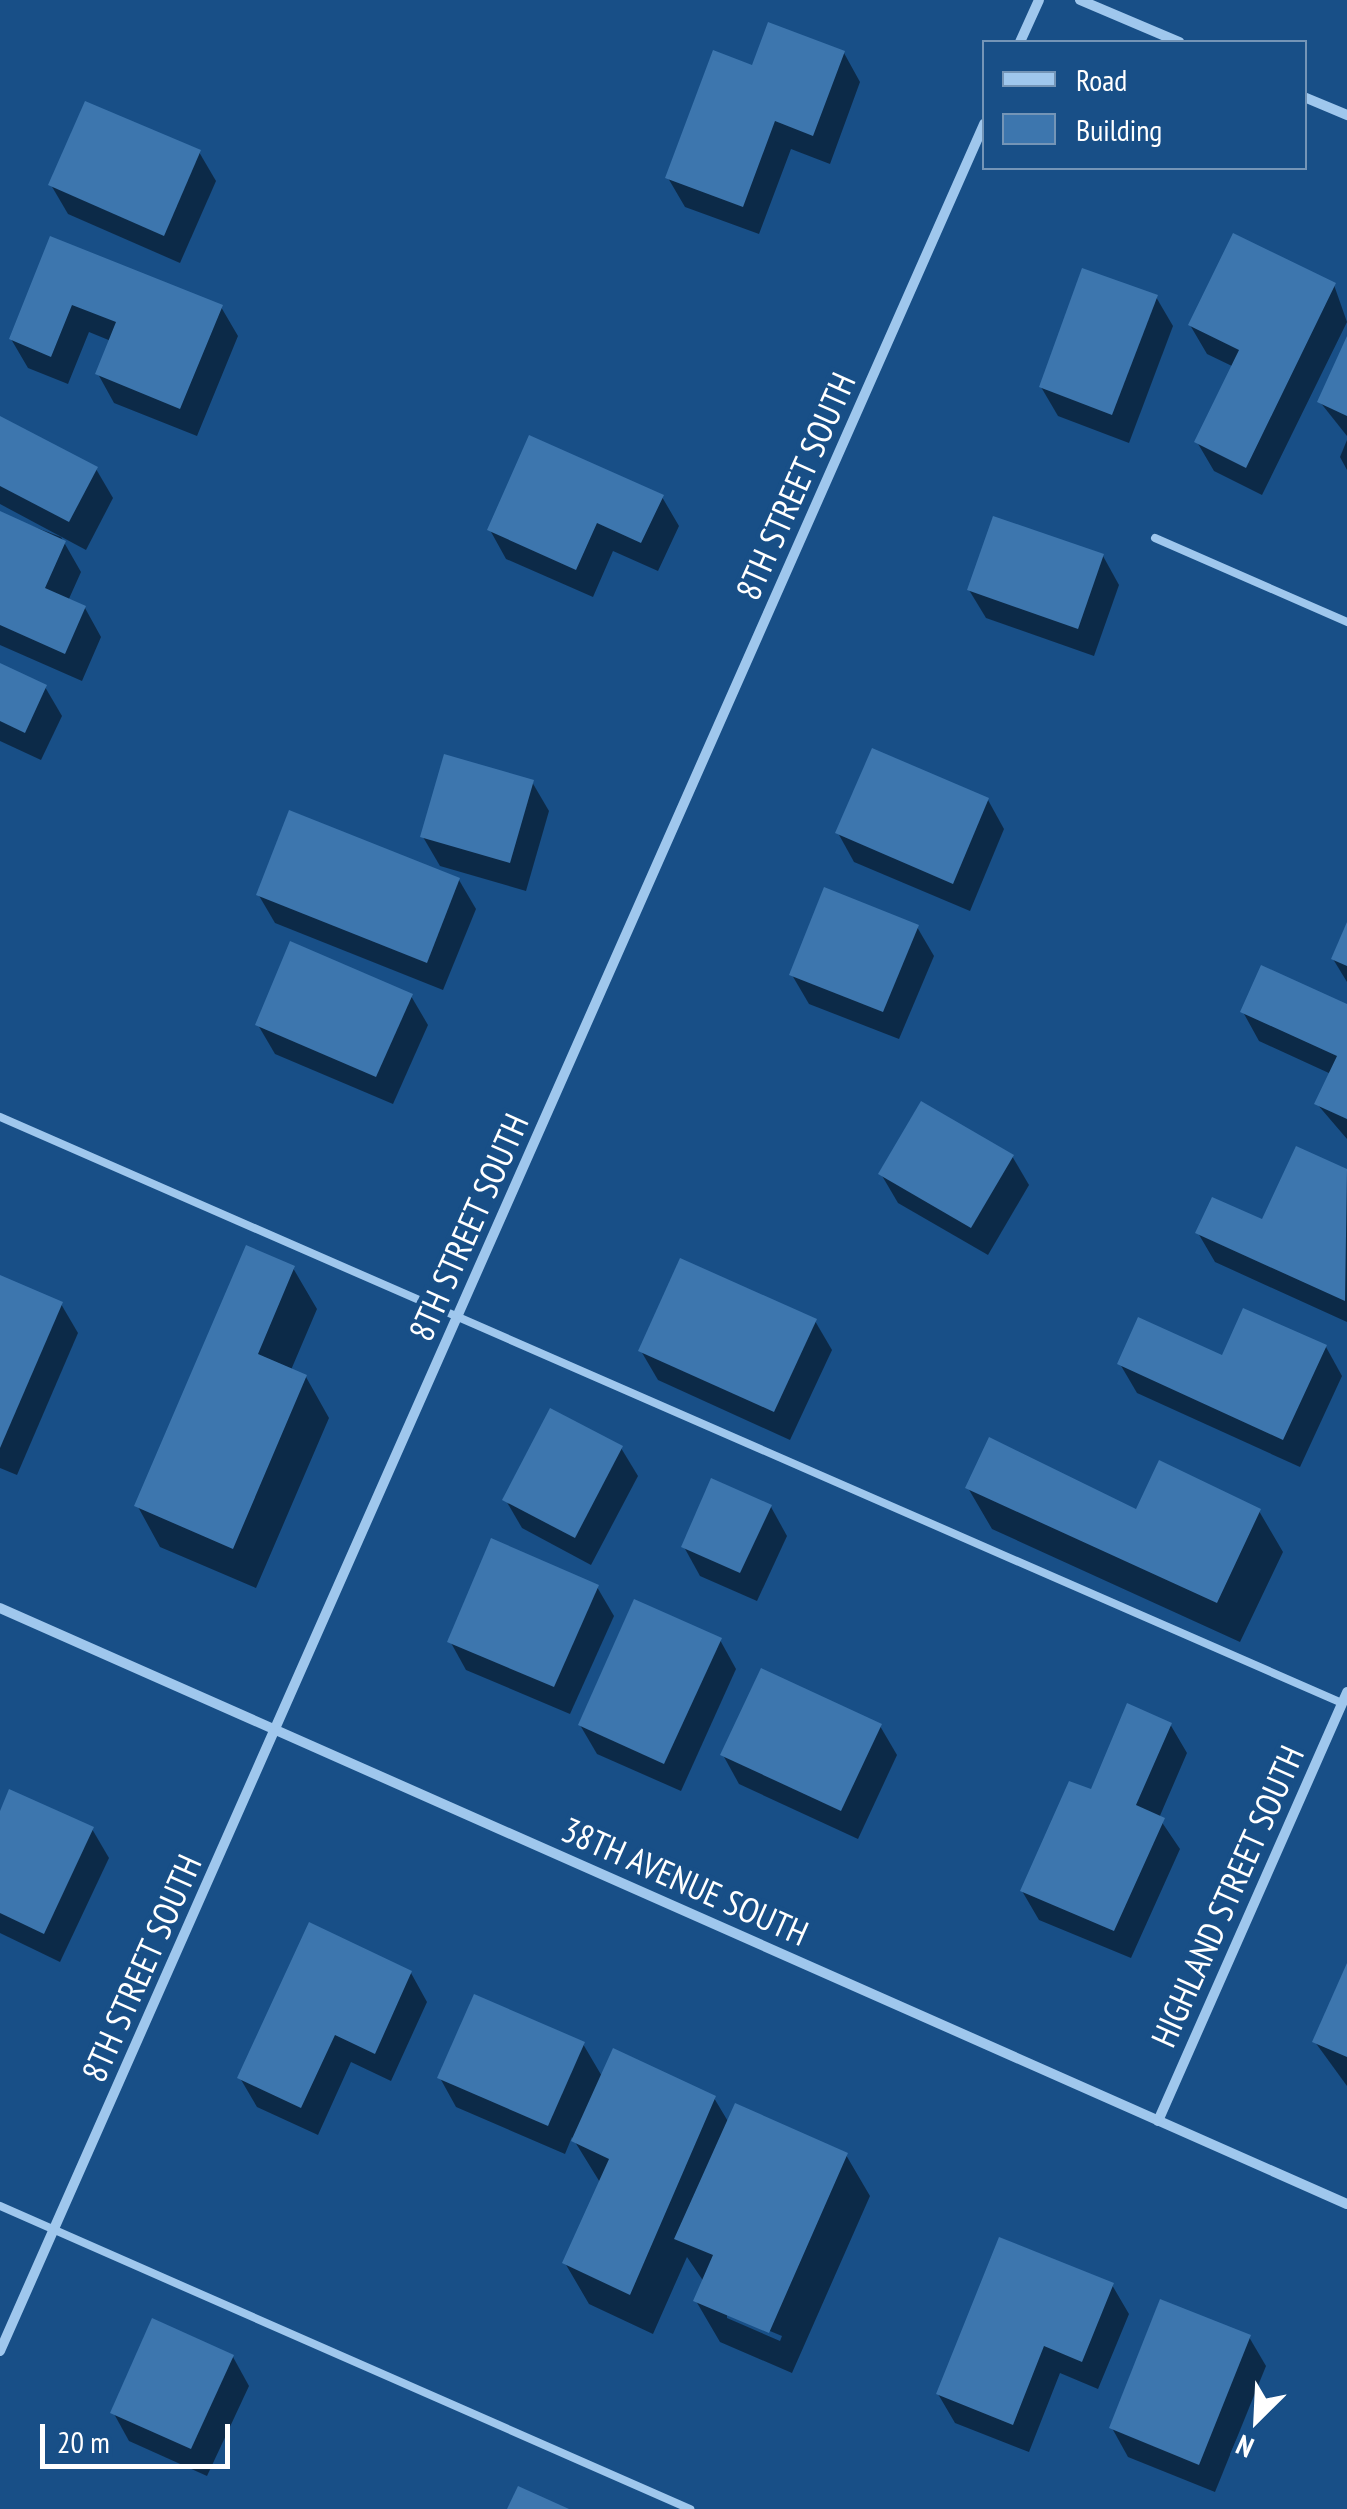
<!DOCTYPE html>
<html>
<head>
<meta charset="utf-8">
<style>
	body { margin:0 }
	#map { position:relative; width:1347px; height:2509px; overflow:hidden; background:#184f87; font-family:"PT Sans Narrow",sans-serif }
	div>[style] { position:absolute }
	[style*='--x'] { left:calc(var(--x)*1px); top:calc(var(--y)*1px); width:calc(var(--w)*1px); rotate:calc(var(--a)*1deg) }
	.shadow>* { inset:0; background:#0007 }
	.building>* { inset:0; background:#3d76ae }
	.lane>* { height:8px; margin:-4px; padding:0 4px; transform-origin:4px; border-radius:4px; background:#9fc7ed }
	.street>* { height:10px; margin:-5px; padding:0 5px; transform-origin:5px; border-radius:5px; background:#9fc7ed }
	span { translate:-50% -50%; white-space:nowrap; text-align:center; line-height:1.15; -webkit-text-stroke:9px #184f87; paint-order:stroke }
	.street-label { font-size:35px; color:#fff }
	.legend { position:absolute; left:982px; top:40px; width:325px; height:130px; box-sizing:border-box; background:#184f87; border:2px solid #7495b7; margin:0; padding:12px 18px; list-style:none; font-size:30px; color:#fff }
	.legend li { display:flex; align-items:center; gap:20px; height:50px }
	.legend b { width:50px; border:2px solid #7495b7 }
	.north { position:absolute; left:1207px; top:2369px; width:100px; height:100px; -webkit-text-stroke:8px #184f87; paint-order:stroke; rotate:204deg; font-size:28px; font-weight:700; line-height:40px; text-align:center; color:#fff }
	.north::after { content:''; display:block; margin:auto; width:35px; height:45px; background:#fff; clip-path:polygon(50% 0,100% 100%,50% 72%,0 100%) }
	.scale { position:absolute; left:40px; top:2424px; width:190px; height:45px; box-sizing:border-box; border:5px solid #fff; border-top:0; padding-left:12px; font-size:30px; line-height:35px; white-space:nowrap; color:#fff; -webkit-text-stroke:8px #184f87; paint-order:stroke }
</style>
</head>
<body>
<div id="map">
	<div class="shadow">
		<div style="clip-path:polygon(844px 53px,860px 82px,830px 164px,791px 149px,759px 234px,685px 207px,668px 178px,753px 68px)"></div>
		<div style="clip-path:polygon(199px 152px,216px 181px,180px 263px,68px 214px,51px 185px)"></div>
		<div style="clip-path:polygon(52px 239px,221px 307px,238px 336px,197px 436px,114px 403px,98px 374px,111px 341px,89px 332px,68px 384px,28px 368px,11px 339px)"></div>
		<div style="clip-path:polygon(1334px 285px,1347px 322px,1262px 495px,1214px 471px,1197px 442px,1234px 367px,1207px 354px,1190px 325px)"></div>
		<div style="clip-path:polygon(1156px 297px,1173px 326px,1129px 443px,1058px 416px,1041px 387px)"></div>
		<div style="clip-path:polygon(1347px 342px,1347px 436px,1320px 402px)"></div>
		<div style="clip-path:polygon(0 419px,96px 469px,113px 498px,86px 550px,0 504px)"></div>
		<div style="clip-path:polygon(1347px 440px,1347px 470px,1340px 457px)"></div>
		<div style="clip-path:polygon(662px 497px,679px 526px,658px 571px,613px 551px,593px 597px,506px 559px,490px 530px)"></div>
		<div style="clip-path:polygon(0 514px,61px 537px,81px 572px,68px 601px,85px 608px,101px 637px,82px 681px,0 645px)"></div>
		<div style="clip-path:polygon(1103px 556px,1119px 585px,1094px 656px,986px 618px,969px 590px)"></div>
		<div style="clip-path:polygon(0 666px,45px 687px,62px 716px,41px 760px,0 741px)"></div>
		<div style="clip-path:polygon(532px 782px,549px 811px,526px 891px,440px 866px,423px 837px)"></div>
		<div style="clip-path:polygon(988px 800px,1004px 829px,970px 911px,854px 862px,838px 833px)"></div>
		<div style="clip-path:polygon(459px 880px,476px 909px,443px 990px,275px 923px,258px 894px)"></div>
		<div style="clip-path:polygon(917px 927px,934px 956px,899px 1039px,809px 1004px,792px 975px)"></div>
		<div style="clip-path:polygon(1347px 928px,1347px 982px,1333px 959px)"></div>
		<div style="clip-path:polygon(411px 996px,428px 1025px,393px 1104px,275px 1054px,258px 1025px)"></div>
		<div style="clip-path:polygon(1347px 1007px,1347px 1139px,1317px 1104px,1331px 1074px,1259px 1041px,1243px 1012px)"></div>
		<div style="clip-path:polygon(1297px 1149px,1347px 1171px,1347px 1322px,1215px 1262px,1198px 1233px,1263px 1222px)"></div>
		<div style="clip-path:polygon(1012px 1156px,1029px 1185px,988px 1255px,898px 1203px,881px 1174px)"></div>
		<div style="clip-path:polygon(293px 1268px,317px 1309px,291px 1370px,306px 1377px,329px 1418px,256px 1588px,160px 1547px,137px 1505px)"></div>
		<div style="clip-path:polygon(0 1277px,61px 1304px,78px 1333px,17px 1475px,0 1468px)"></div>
		<div style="clip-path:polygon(815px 1321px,832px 1350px,790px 1440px,658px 1380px,641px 1351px)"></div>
		<div style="clip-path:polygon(1326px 1347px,1342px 1376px,1300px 1467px,1137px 1393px,1120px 1364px)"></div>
		<div style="clip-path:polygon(621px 1448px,638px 1476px,591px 1565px,522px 1528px,505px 1499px)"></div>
		<div style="clip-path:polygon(968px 1488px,1137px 1512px,1259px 1511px,1283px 1552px,1240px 1642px,992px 1529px)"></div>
		<div style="clip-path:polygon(771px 1507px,787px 1536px,757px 1601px,700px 1576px,684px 1547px)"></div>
		<div style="clip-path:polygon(597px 1587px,614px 1616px,570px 1714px,466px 1670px,450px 1641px)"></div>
		<div style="clip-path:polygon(720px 1640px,736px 1669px,681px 1791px,597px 1754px,580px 1725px)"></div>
		<div style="clip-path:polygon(1170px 1724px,1187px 1753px,1159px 1818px,1180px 1849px,1131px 1958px,1039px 1920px,1022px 1891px,1092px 1793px)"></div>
		<div style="clip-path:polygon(880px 1726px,897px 1755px,858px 1839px,739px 1784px,723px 1755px)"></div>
		<div style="clip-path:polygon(0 1817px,92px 1829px,109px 1858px,60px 1962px,0 1933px)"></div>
		<div style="clip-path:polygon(1347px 1969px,1347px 2086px,1315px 2042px)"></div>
		<div style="clip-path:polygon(411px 1973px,427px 2002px,391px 2081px,351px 2062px,318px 2135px,257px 2107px,240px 2078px)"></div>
		<div style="clip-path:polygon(evenodd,583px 2044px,603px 2078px,714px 2098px,729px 2123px,846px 2155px,870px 2196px,792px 2373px,720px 2342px,696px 2301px,704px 2282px,687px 2257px,653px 2334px,589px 2304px,565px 2263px,601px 2184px,572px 2137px,565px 2154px,456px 2107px,440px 2078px,583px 2044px,727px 2313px,782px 2336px,780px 2341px,727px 2318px,727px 2313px)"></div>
		<div style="clip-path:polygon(1112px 2285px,1129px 2314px,1098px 2389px,1060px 2373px,1029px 2452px,955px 2423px,938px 2394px)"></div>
		<div style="clip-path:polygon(1249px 2337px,1266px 2366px,1215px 2492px,1128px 2457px,1112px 2428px)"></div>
		<div style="clip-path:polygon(233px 2357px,249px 2386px,207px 2476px,129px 2441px,113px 2412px)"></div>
	</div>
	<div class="building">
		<div style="clip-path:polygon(768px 22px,845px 51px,813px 136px,775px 121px,743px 207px,665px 178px,713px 50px,752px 65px)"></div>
		<div style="clip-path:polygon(85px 101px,201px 150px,164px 236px,48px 185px)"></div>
		<div style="clip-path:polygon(1233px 233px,1336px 283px,1246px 468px,1194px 442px,1239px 350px,1188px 325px)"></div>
		<div style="clip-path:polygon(50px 236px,223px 305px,180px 409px,95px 374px,116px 322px,72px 305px,51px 357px,9px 339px)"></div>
		<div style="clip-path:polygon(1082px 268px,1158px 295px,1112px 415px,1039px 387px)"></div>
		<div style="clip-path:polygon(1347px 336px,1347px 416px,1317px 402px)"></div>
		<div style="clip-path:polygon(0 416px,98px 467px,69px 522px,0 486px)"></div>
		<div style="clip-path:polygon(529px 435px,664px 495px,641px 543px,597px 523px,576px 570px,487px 530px)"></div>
		<div style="clip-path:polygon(0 511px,66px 541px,45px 588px,86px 606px,65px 654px,0 625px)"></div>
		<div style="clip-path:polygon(993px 516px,1104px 554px,1078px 629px,967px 590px)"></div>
		<div style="clip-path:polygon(0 663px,47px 685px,25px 733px,0 721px)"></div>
		<div style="clip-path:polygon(872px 748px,989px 798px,953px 884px,835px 833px)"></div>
		<div style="clip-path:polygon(444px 754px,534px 780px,510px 863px,420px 837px)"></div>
		<div style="clip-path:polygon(289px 810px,460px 878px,427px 963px,256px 895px)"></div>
		<div style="clip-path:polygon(824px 887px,919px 925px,883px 1012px,789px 975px)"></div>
		<div style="clip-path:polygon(1347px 922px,1347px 966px,1331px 959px)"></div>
		<div style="clip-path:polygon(290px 941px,413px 994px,376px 1077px,255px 1025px)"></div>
		<div style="clip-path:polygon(1261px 965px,1347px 1004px,1347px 1119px,1314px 1104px,1337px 1056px,1240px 1012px)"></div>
		<div style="clip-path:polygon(921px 1101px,1014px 1155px,971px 1228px,878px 1174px)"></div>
		<div style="clip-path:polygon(1296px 1146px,1347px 1169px,1345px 1301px,1195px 1233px,1212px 1197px,1262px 1219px)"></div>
		<div style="clip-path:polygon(246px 1245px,295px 1266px,258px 1354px,307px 1375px,233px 1549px,134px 1506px)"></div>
		<div style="clip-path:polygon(680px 1258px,817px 1319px,774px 1412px,638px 1351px)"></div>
		<div style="clip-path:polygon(0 1275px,63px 1302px,0 1448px)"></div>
		<div style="clip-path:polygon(1243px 1308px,1327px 1345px,1283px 1440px,1117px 1364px,1138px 1317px,1222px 1355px)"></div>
		<div style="clip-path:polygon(550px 1408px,623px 1446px,575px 1538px,502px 1500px)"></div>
		<div style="clip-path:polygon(989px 1437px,1136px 1509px,1159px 1460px,1261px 1509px,1217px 1603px,965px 1488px)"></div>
		<div style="clip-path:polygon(711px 1478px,772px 1505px,740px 1573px,681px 1547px)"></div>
		<div style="clip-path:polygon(491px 1538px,599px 1585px,554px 1687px,447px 1642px)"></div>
		<div style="clip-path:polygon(634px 1599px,722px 1638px,664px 1764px,578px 1725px)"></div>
		<div style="clip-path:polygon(761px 1668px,882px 1724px,841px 1811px,720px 1755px)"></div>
		<div style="clip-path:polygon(1127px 1703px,1172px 1723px,1136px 1805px,1165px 1818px,1114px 1931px,1020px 1891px,1069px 1781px,1091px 1789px)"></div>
		<div style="clip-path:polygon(9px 1789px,94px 1827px,44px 1934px,0 1913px,0 1811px)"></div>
		<div style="clip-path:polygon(309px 1922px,412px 1971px,375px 2054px,335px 2035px,301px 2108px,237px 2078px)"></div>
		<div style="clip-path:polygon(1347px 1963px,1347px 2057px,1312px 2042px)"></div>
		<div style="clip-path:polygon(474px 1994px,585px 2042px,548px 2126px,437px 2078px)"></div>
		<div style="clip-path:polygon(613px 2048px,716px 2096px,630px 2295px,562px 2263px,609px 2159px,571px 2141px)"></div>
		<div style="clip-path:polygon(735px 2103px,848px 2153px,769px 2333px,693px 2301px,713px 2255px,674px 2239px)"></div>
		<div style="clip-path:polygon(999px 2237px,1114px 2283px,1082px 2362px,1044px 2346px,1013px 2425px,936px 2394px)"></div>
		<div style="clip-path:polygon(1160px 2299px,1251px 2335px,1199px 2465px,1109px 2428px)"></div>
		<div style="clip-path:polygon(152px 2318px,234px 2355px,191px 2449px,110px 2413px)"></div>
		<div style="clip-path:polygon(518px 2486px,569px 2509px,507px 2509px)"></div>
	</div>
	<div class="lane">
		<div style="--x:1155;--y:538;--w:210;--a:23.6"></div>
		<div style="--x:0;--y:1117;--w:1464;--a:23.59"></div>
		<div style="--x:0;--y:2206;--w:754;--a:23.71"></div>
	</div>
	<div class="street">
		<div style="--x:1080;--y:0;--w:108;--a:23"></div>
		<div style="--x:1020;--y:42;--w:46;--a:-65.7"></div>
		<div style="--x:1304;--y:97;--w:47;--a:22.7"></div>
		<div style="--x:0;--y:1608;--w:1473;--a:23.87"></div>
		<div style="--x:1158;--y:2121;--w:469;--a:-66.2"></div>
		<div style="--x:0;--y:2351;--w:2435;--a:-66.16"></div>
	</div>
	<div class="street-label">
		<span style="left:795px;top:486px;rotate:-66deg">8TH STREET SOUTH</span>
		<span style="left:468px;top:1227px;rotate:-66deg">8TH STREET SOUTH</span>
		<span style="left:685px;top:1881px;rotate:24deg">38TH AVENUE SOUTH</span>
		<span style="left:1227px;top:1896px;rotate:-66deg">HIGHLAND STREET SOUTH</span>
		<span style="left:141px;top:1968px;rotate:-66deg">8TH STREET SOUTH</span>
	</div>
	<ul class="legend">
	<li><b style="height:12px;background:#9fc7ed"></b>Road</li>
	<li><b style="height:28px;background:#3d76ae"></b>Building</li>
	</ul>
	<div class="north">N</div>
	<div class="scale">20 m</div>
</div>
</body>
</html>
